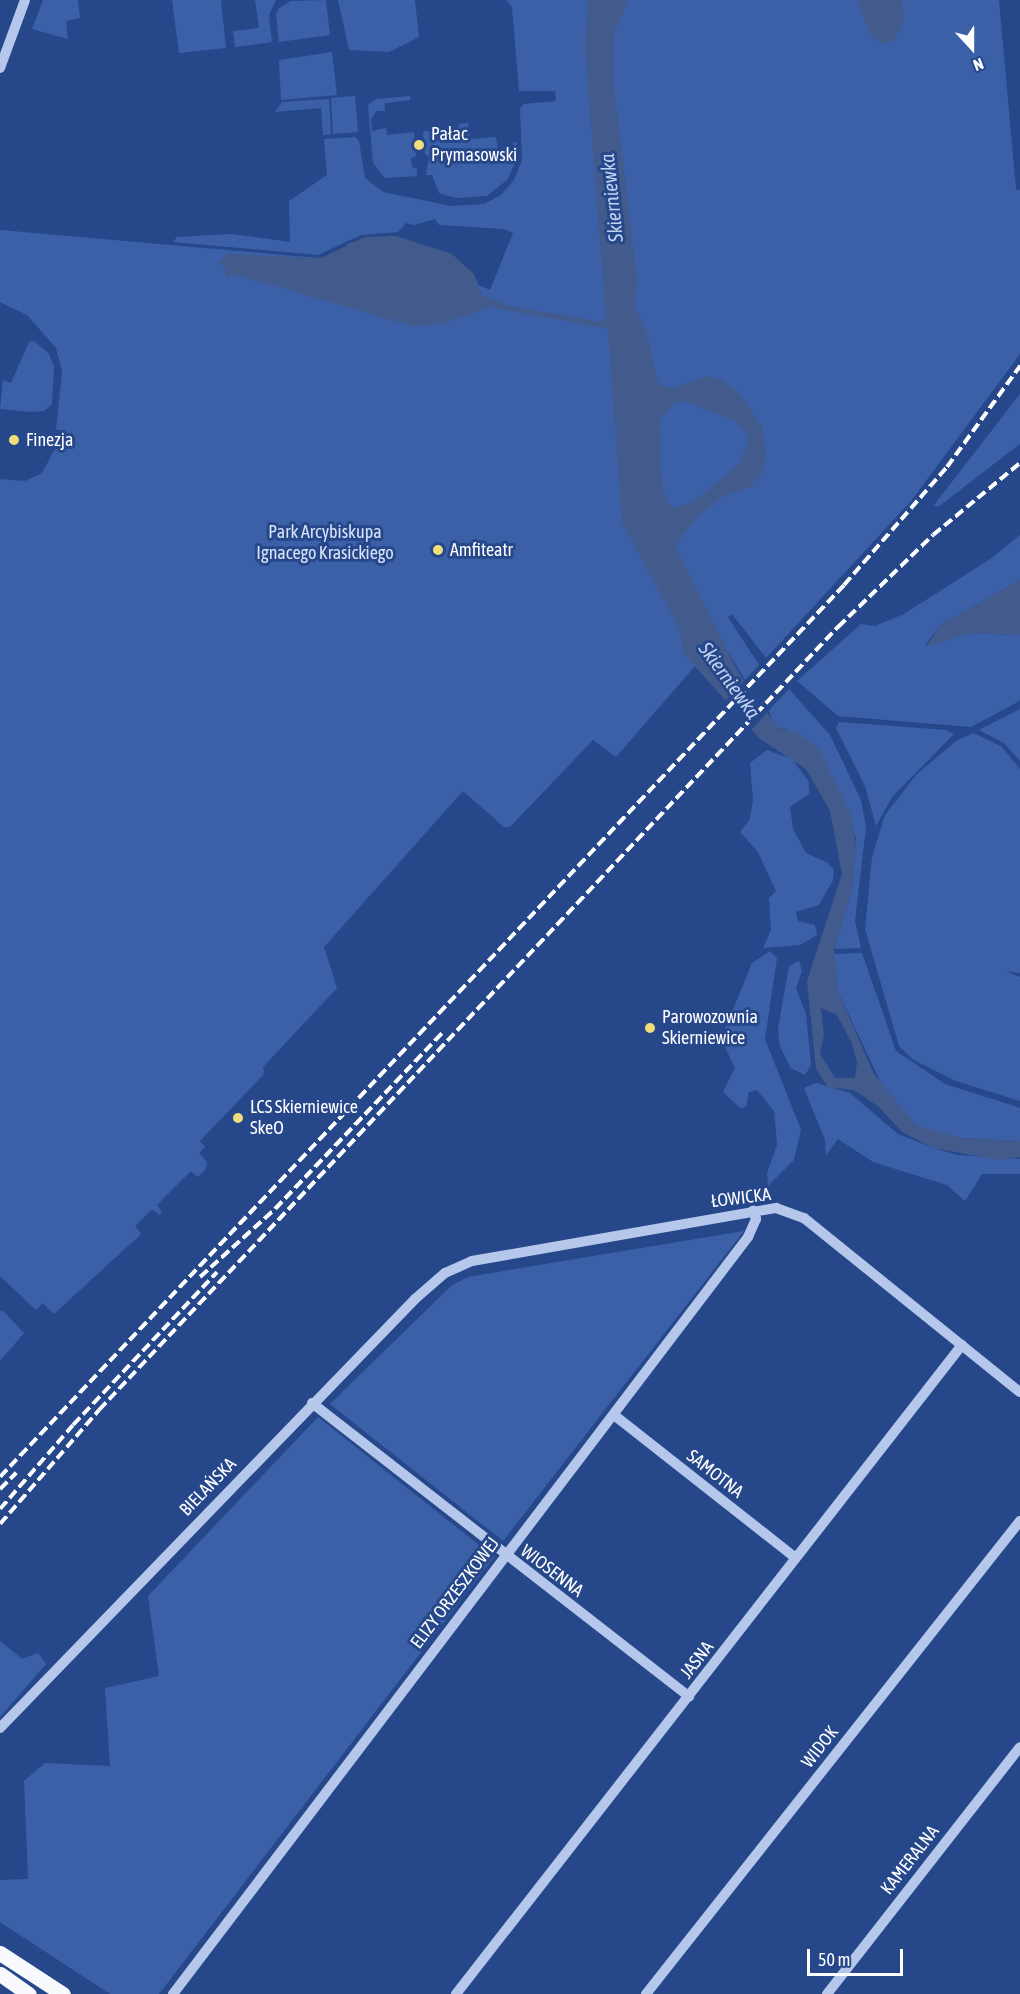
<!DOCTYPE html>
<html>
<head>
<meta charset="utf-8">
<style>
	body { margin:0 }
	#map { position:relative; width:1020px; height:1994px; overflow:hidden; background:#26488b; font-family:"Asap Condensed",sans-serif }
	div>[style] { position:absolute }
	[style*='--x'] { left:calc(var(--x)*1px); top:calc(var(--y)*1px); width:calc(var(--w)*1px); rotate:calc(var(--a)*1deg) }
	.green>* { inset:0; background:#3b60a8 }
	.water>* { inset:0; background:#435b8c }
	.pier>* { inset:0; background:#26488b }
	.minor>* { height:10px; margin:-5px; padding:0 5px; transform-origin:5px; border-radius:5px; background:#b5c7ea }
	.major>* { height:15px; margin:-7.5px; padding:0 7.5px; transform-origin:7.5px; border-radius:7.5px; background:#f8fafe }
	.rail>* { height:4px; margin-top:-2px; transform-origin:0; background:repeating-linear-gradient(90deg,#fff 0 10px,transparent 0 14.5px) }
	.dots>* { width:16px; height:16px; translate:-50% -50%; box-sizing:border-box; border:3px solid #26488b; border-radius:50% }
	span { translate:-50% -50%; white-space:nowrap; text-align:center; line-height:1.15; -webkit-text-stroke:6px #26488b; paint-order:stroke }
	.poi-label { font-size:18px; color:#fff }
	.left { translate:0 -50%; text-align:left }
	.park-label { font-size:18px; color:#d9e4f8 }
	.street-label { font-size:18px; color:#fff }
	.water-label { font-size:20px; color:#c0d2f1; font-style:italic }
	.north { position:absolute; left:942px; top:18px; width:60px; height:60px; -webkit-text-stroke:4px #26488b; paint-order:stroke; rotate:159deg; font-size:16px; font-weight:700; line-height:24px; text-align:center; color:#fff }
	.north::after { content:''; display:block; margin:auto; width:21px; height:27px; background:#fff; clip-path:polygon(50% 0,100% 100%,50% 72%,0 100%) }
	.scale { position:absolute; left:807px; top:1949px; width:96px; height:27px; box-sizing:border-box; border:3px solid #fff; border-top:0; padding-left:8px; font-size:18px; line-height:21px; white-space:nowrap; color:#fff; -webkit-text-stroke:4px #26488b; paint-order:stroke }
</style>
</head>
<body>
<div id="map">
	<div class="green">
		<div style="clip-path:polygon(43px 0,78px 0,80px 18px,66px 21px,68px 39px,32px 29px)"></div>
		<div style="clip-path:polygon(172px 0,221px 0,226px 48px,179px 53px)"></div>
		<div style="clip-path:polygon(255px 0,276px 0,269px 15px,272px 42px,235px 47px,233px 31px,259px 28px)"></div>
		<div style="clip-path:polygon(326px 0,330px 35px,279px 42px,276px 14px,279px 8px,291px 1px)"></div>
		<div style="clip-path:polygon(338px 0,415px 0,419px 37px,389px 52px,349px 50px)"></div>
		<div style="clip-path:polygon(506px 0,999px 0,1016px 189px,1020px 190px,1020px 354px,911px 501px,766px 658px,732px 614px,728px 617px,759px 665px,745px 680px,713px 626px,695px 666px,616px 757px,593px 740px,510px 827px,504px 827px,463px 791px,324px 947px,337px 988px,263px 1067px,264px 1074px,200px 1141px,205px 1147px,199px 1153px,207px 1162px,206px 1169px,198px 1177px,191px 1171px,157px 1205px,162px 1212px,159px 1215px,152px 1209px,135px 1226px,141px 1234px,54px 1314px,43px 1303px,36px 1310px,0 1276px,0 479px,25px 481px,42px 473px,61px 437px,62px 430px,56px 430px,62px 371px,56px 348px,27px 315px,0 302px,0 230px,330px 259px,349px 243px,373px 240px,490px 290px,513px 233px,504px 229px,439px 225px,435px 219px,414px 225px,406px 223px,398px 232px,361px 235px,318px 255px,173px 242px,177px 237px,232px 234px,290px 242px,289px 201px,327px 175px,324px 139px,355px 137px,359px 141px,365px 178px,383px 192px,451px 206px,484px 204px,501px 195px,514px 180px,522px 160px,520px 109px,524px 104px,556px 101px,555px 91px,519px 91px,512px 7px)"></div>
		<div style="clip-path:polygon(332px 52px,337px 95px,281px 100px,279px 60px)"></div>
		<div style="clip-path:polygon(355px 96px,358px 132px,333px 134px,331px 98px)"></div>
		<div style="clip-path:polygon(410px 96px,410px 100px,385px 103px,385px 111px,376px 111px,371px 120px,372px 131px,386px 128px,387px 135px,414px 132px,416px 156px,411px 158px,412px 167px,417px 169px,417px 176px,385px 178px,373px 163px,368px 105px,376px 99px)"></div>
		<div style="clip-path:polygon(329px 99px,331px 134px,323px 135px,321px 108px,275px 112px,282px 102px)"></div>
		<div style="clip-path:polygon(468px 123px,470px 139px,496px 137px,498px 152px,513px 150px,513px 143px,517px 142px,514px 165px,507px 180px,487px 196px,456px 198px,439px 193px,432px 175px,426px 175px,429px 157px,425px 154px,423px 131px,450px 133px,459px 130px,459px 124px)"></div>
		<div style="clip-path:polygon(34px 341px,49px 354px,54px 367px,52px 404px,44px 411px,31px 412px,0 409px,3px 380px,11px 383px,29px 342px)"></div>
		<div style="clip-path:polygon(1020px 394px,1020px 444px,938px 507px,934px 505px)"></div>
		<div style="clip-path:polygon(1020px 535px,1020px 580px,940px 625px,925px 645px,969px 633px,1020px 635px,1020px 700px,1014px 704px,971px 727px,838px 716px,797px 681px,861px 624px,875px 626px,904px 614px,992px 558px)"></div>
		<div style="clip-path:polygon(789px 689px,830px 735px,861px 800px,866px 827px,855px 921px,861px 948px,834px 949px,852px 889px,856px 837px,787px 729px,778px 728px,772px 720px,769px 710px)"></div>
		<div style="clip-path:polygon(1020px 709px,1020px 761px,1004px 743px,979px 730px)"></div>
		<div style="clip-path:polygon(839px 722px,946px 730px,954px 734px,892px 797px,876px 826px,865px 786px,836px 728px)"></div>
		<div style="clip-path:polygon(973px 733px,1001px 746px,1020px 769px,1020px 973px,1006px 971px,1020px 977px,1020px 1101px,956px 1081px,914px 1060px,899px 1046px,865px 929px,872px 857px,885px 815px,916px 775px,956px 741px)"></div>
		<div style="clip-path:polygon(767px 750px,792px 759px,809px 782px,809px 794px,790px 807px,793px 829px,806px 853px,828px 863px,834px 870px,833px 880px,819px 905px,796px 912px,798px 921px,815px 925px,817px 935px,800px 945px,763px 948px,771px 930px,769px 898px,776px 891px,758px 852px,740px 832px,750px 819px,753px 799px,750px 763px)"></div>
		<div style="clip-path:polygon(770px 951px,777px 958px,765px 1039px,801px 1130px,794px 1160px,768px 1186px,767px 1173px,777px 1145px,774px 1111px,757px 1090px,749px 1092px,746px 1107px,740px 1108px,723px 1092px,735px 1068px,721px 1039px,752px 963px)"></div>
		<div style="clip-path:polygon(862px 953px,896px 1051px,945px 1084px,1020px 1108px,1020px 1141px,960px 1138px,933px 1132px,916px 1125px,882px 1085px,838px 992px,834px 954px)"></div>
		<div style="clip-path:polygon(799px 961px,802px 971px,796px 988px,806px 1014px,811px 1065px,805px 1075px,791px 1068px,780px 1047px,778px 1029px,789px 966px)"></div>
		<div style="clip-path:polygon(816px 1083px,850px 1093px,898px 1134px,933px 1148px,958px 1155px,1020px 1159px,1020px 1174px,982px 1174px,965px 1201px,947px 1185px,873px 1162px,838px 1139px,826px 1155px,825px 1140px,804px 1088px)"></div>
		<div style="clip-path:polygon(744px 1231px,503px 1541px,330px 1404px,451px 1286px,468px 1277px)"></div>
		<div style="clip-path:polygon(2px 1310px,24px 1333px,0 1361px,0 1312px)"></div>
		<div style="clip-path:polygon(318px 1417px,494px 1557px,159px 1994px,110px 1994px,0 1922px,0 1880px,28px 1879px,24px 1781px,45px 1763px,110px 1766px,105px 1688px,159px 1676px,148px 1596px)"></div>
		<div style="clip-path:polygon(0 1641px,22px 1659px,38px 1653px,46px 1664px,0 1717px)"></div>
	</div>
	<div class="water">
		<div style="clip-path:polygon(evenodd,588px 0,628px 0,614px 35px,614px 87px,637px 279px,635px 308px,647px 332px,656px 376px,659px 385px,671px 388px,707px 376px,720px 379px,740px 394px,762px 427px,766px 455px,761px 474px,751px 486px,723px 497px,699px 515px,675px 546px,740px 675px,778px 728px,799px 733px,820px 751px,851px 814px,856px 846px,852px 889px,834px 949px,838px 992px,874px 1074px,916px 1125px,960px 1138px,1020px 1141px,1020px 1157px,1000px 1160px,933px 1148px,902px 1132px,879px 1107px,854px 1090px,828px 1087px,816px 1069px,807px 981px,842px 874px,830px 811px,806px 769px,760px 739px,683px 653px,679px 628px,622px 523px,608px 329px,490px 307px,449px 322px,416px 327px,233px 274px,229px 278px,225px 275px,228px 271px,219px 263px,226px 254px,321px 258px,365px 237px,396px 236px,452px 254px,474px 274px,482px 295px,506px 305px,595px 321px,606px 319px,585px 46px,588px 0,684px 401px,737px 422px,747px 434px,748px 445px,738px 465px,693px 502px,674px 508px,665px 500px,661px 472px,660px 420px,673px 404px,684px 401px,588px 0,821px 1008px,837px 1015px,852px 1044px,857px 1063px,855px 1078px,835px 1078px,820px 1054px,824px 1035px,821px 1008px)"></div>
		<div style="clip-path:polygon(857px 0,902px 0,904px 22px,894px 40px,885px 44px,872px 38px)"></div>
		<div style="clip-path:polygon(1020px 580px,1020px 635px,969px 633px,926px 647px,940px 625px)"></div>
	</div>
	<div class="pier">
		<div style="clip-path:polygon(747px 678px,771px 708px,751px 730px,725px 701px)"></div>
	</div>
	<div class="minor">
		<div style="--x:0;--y:68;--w:72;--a:-69.8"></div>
		<div style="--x:312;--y:1403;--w:478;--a:37.9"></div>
		<div style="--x:614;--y:1415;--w:231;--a:38.2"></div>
		<div style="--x:0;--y:1728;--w:597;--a:-45.95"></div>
		<div style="--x:415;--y:1299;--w:40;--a:-41"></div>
		<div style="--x:445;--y:1273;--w:30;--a:-24"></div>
		<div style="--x:472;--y:1261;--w:309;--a:-9.9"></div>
		<div style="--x:776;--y:1208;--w:30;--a:20"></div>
		<div style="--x:804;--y:1218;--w:277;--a:38.9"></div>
		<div style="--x:173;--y:1994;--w:951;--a:-52.78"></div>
		<div style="--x:748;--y:1237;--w:20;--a:-66"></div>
		<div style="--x:756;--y:1219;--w:9;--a:-108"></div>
		<div style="--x:456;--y:1994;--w:823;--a:-52.06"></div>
		<div style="--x:646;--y:1994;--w:603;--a:-51.67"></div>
		<div style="--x:827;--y:1994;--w:313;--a:-52"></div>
	</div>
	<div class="major">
		<div style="--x:0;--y:1953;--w:75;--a:33.1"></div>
		<div style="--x:0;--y:1974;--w:35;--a:35"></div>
	</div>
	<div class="rail">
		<div style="--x:200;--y:1277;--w:101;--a:-42.2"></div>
		<div style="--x:275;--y:1209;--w:244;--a:-46.5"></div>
		<div style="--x:0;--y:1477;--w:1228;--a:-46.58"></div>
		<div style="--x:844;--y:585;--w:157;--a:-48.9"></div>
		<div style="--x:947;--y:467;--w:125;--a:-54.1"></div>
		<div style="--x:0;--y:1489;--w:23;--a:-45"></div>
		<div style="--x:0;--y:1509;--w:111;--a:-49"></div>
		<div style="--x:73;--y:1425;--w:210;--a:-46.7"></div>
		<div style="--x:0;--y:1524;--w:151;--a:-49"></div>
		<div style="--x:99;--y:1410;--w:1077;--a:-46.66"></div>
		<div style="--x:838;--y:627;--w:132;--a:-44.1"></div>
		<div style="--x:933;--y:535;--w:113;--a:-39.6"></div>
	</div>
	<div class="dots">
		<div style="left:419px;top:145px;background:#f3dd7a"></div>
		<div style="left:14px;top:440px;background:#f3dd7a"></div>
		<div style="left:438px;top:550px;background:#f3dd7a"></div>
		<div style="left:650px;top:1028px;background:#f3dd7a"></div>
		<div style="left:238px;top:1118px;background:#f3dd7a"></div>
	</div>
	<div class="poi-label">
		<span class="left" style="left:431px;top:145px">Pałac<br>Prymasowski</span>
		<span class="left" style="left:26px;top:440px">Finezja</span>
		<span class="left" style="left:450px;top:550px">Amfiteatr</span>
		<span class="left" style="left:662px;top:1028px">Parowozownia<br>Skierniewice</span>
		<span class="left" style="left:250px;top:1118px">LCS Skierniewice<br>SkeO</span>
	</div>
	<div class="park-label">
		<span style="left:325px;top:543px">Park Arcybiskupa<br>Ignacego Krasickiego</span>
	</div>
	<div class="street-label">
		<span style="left:741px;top:1198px;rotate:-7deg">ŁOWICKA</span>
		<span style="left:715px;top:1474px;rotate:38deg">SAMOTNA</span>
		<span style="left:208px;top:1487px;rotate:-46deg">BIELAŃSKA</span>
		<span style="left:552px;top:1571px;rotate:37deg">WIOSENNA</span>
		<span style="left:455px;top:1593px;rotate:-53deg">ELIZY ORZESZKOWEJ</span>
		<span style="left:697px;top:1660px;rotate:-52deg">JASNA</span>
		<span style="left:820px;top:1747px;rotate:-52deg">WIDOK</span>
		<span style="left:910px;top:1860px;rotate:-52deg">KAMERALNA</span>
	</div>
	<div class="water-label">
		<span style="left:611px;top:198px;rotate:-96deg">Skierniewka</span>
		<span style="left:730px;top:680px;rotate:54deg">Skierniewka</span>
	</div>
	<div class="north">N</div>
	<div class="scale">50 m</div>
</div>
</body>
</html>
